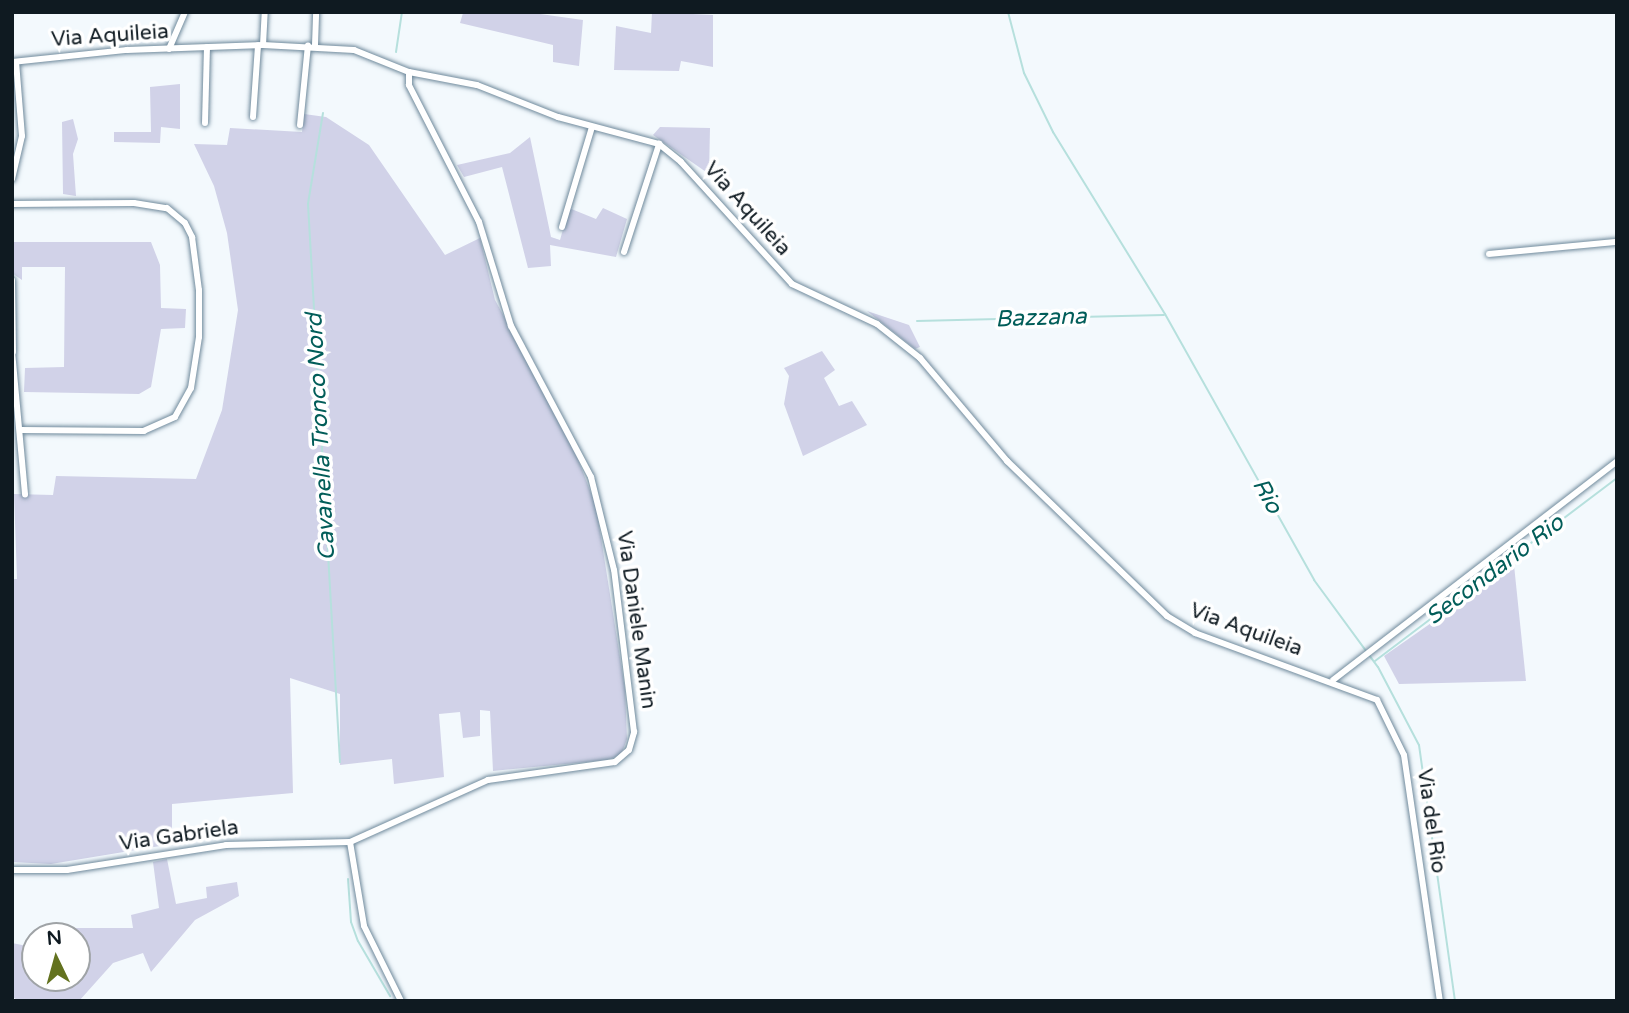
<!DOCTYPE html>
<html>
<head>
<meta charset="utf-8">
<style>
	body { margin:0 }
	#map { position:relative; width:1629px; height:1013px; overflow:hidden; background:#f3f9fd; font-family:"Varela Round",sans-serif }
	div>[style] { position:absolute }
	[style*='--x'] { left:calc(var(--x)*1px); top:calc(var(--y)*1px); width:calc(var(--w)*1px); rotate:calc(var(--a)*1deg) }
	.green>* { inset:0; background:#d1d2e8 }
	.stream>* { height:2px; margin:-1px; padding:0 1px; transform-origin:1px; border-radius:1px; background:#b6e0dd }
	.roads { filter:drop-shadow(0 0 2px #708a9c) drop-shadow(0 0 2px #708a9c) }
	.street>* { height:6px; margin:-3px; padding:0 3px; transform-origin:3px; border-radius:3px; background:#fff }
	span { translate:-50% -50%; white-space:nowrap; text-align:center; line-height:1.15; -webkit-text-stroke:7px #fff; paint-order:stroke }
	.street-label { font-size:21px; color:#0f1a21 }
	.water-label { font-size:23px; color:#025d59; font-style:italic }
	.frame { position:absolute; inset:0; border:14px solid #0f1a21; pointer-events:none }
	.north { position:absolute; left:21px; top:922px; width:70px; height:70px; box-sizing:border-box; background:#fff; border:2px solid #9fa3a6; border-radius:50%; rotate:355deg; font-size:19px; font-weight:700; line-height:28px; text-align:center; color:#0f1a21 }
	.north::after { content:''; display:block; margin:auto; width:24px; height:32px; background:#63721f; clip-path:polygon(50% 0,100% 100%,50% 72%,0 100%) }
</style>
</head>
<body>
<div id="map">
	<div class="green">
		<div style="clip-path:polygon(458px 12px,526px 12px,583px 20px,579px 66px,553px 62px,553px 45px,460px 23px,463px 13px)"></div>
		<div style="clip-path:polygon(652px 12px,713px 15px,713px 67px,681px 61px,679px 71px,614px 70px,616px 26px,651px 33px)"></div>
		<div style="clip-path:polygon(180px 84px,180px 129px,161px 127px,160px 143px,114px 142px,114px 132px,151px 132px,150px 87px)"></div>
		<div style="clip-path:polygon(304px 114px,326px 117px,369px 145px,445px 255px,480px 238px,495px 300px,569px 436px,596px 506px,625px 689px,627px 739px,621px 755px,607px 760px,493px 771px,490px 711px,480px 710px,480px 736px,463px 738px,460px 712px,439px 714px,444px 777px,394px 784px,392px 759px,340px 765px,340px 694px,290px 678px,293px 793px,172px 804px,172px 844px,51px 864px,12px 862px,12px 579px,17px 579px,14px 494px,53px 495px,56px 476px,196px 479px,222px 410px,238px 310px,227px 233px,214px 186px,194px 144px,227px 145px,230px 128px,302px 132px)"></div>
		<div style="clip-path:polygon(73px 119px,78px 139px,73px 154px,76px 196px,63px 194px,62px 122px)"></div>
		<div style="clip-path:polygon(660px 127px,710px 128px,709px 174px,653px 135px)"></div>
		<div style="clip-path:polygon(530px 137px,551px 237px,560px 240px,569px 208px,596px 219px,603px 208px,627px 219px,616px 257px,550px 245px,551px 266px,528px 268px,502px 167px,464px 177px,457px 165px,510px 153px)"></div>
		<div style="clip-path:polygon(12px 242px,151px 242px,160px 265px,161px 308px,186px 309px,185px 328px,161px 329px,151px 387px,139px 394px,24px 392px,25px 368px,64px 367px,65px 267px,22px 267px,22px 280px,12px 273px)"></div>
		<div style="clip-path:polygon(867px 311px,909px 325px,920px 347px,915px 349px)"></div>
		<div style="clip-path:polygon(822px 351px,835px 370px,824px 378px,839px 406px,852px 401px,867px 425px,803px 456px,784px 404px,789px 376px,784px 368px)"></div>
		<div style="clip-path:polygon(1514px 565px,1526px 681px,1399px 684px,1384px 656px)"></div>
		<div style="clip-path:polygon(167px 859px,176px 904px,207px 898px,206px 887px,237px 882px,239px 896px,195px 920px,151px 972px,143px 953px,113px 963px,79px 1001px,18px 1001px,12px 996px,12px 943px,32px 947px,35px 939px,35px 978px,77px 978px,75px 928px,133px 928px,131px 915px,159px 908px,153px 862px)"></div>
	</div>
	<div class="stream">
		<div style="--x:1008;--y:12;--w:63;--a:75.3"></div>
		<div style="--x:1024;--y:73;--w:66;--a:63.8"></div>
		<div style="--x:1053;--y:132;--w:214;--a:58.4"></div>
		<div style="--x:1165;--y:314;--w:305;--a:60.7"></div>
		<div style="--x:1314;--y:580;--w:108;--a:53.7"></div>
		<div style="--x:1378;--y:667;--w:88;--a:62.3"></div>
		<div style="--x:1419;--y:745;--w:259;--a:82"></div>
		<div style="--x:396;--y:52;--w:40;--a:-81.5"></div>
		<div style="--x:323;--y:113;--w:92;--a:99.4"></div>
		<div style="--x:308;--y:204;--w:559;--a:86.72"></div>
		<div style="--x:917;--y:321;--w:247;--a:-1.4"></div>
		<div style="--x:1375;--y:661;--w:303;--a:-37.1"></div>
		<div style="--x:348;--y:879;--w:43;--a:86"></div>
		<div style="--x:351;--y:922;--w:20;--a:70"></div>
		<div style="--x:358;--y:941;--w:64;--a:59.8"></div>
	</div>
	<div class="roads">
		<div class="street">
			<div style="--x:263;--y:45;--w:33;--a:-87"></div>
			<div style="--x:315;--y:45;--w:33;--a:-88"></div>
			<div style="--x:169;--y:49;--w:40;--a:-66.6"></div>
			<div style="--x:12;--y:62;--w:116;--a:-6"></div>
			<div style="--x:127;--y:50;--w:136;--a:-2.1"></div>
			<div style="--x:263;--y:45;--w:91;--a:3.1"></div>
			<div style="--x:354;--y:50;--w:59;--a:21.8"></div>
			<div style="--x:409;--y:72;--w:69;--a:10.8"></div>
			<div style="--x:477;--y:85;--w:87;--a:21.6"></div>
			<div style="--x:558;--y:117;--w:105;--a:15"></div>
			<div style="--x:659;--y:144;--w:28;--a:39"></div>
			<div style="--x:681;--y:162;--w:165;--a:47.7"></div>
			<div style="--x:792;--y:284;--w:94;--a:25.2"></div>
			<div style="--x:877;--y:324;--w:55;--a:38.3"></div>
			<div style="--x:920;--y:358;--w:135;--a:49.8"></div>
			<div style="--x:1007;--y:461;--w:223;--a:44.1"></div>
			<div style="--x:1167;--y:616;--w:33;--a:31"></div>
			<div style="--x:1195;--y:633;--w:194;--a:20.2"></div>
			<div style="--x:1377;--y:700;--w:61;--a:63.9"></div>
			<div style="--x:1404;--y:755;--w:249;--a:81.7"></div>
			<div style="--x:253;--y:117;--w:72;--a:-86"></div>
			<div style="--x:205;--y:123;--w:76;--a:-88.5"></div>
			<div style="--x:300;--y:125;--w:80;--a:-84.3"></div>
			<div style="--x:12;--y:179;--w:44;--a:-76.9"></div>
			<div style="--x:22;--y:136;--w:74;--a:-94.6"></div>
			<div style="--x:12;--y:204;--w:122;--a:-0.5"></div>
			<div style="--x:134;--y:203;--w:33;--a:9"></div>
			<div style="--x:167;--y:208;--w:23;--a:40"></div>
			<div style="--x:185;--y:223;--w:16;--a:63"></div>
			<div style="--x:192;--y:237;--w:53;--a:82.5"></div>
			<div style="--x:199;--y:290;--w:47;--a:90"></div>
			<div style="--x:199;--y:337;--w:52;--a:98.9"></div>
			<div style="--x:191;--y:388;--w:33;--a:119"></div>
			<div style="--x:175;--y:417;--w:34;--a:156"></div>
			<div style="--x:144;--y:431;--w:124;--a:-179.5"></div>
			<div style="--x:562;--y:227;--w:104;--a:-73.3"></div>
			<div style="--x:624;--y:252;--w:114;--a:-72"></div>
			<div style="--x:1489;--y:254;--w:129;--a:-5.4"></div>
			<div style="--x:12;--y:280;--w:72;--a:89.2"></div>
			<div style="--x:12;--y:351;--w:144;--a:84.8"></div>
			<div style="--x:1333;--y:680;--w:359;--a:-37.6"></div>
			<div style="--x:350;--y:842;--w:151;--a:-24.2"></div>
			<div style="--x:488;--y:780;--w:128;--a:-8.1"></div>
			<div style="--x:615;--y:762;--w:18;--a:-41"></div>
			<div style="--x:629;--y:750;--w:19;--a:-74"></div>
			<div style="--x:634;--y:732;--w:163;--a:-97"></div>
			<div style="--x:614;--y:570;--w:96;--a:-103.9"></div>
			<div style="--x:591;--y:477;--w:171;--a:-117.9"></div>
			<div style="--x:511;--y:326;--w:109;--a:-107.1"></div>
			<div style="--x:479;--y:222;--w:154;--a:-117.1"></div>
			<div style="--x:409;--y:85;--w:13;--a:-90"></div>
			<div style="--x:350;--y:842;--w:85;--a:80.5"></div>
			<div style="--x:364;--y:926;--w:84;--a:63.7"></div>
			<div style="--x:12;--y:870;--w:55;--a:0"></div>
			<div style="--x:67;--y:870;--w:161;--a:-8.9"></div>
			<div style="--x:226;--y:845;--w:124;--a:-1.4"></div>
		</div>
	</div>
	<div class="street-label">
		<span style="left:110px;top:36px;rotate:-4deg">Via Aquileia</span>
		<span style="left:747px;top:209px;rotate:48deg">Via Aquileia</span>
		<span style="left:636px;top:620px;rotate:82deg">Via Daniele Manin</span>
		<span style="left:1246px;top:630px;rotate:20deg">Via Aquileia</span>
		<span style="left:1431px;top:821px;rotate:82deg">Via del Rio</span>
		<span style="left:179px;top:836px;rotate:-8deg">Via Gabriela</span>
	</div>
	<div class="water-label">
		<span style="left:1041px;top:318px;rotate:-2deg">Bazzana</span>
		<span style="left:321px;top:437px;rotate:-93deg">Cavanella Tronco Nord</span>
		<span style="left:1267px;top:496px;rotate:61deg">Rio</span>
		<span style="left:1495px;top:570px;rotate:-37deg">Secondario Rio</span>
	</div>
	<div class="frame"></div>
	<div class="north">N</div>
</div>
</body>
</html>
